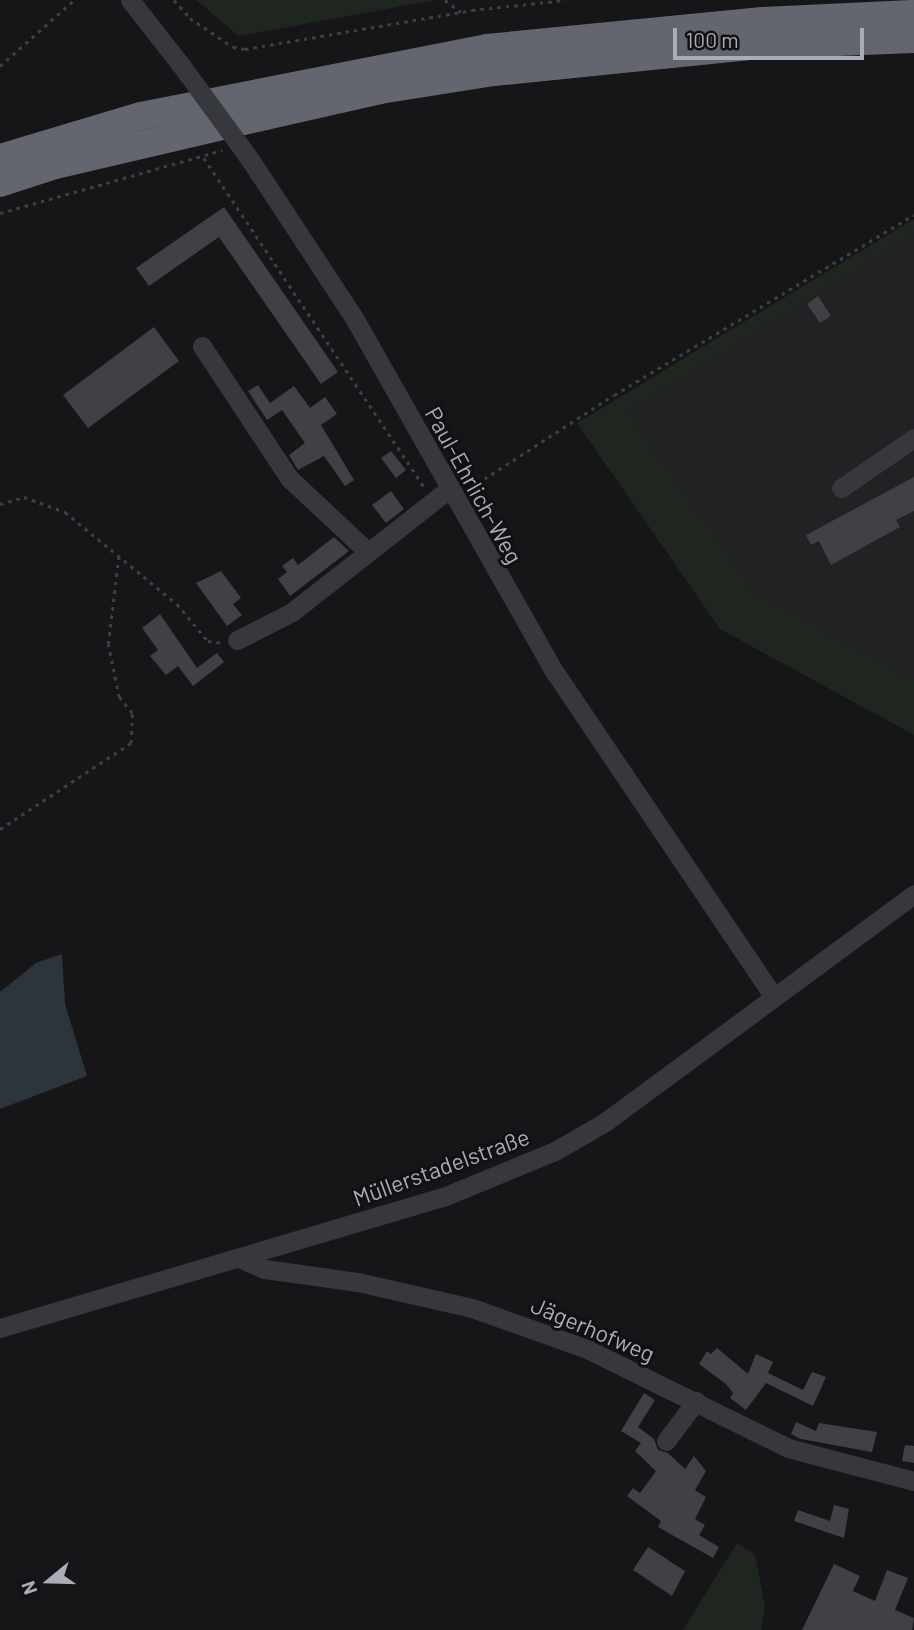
<!DOCTYPE html>
<html>
<head>
<meta charset="utf-8">
<style>
	body { margin:0 }
	#map { position:relative; width:914px; height:1630px; overflow:hidden; background:#161618; font-family:Barlow,sans-serif }
	div>[style] { position:absolute }
	[style*='--x'] { left:calc(var(--x)*1px); top:calc(var(--y)*1px); width:calc(var(--w)*1px); rotate:calc(var(--a)*1deg) }
	.built>* { inset:0; background:#222225 }
	.green>* { inset:0; background:#1e261f }
	.water>* { inset:0; background:#2c353c }
	.building>* { inset:0; background:#404145 }
	.path>* { height:2.5px; margin-top:-1.25px; transform-origin:0; background:repeating-linear-gradient(90deg,#3d3f44 0 3.5px,transparent 0 8.5px) }
	.minor>* { height:19px; margin:-9.5px; padding:0 9.5px; transform-origin:9.5px; border-radius:9.5px; background:#37383d }
	.highway>* { height:28px; margin:-14px; padding:0 14px; transform-origin:14px; border-radius:14px; background:#63666e }
	.minor-bridge>* { height:19px; margin:-9.5px; padding:0 9.5px; transform-origin:9.5px; border-radius:9.5px; background:#37383d }
	span { translate:-50% -50%; white-space:nowrap; text-align:center; line-height:1.15; -webkit-text-stroke:6px #111113; paint-order:stroke }
	.street-label { font-size:23px; color:#a8adb8 }
	.north { position:absolute; left:14px; top:1546px; width:70px; height:70px; -webkit-text-stroke:5px #111113; paint-order:stroke; rotate:251deg; font-size:19px; font-weight:700; line-height:28px; text-align:center; color:#a8adb8 }
	.north::after { content:''; display:block; margin:auto; width:24px; height:32px; background:#a8adb8; clip-path:polygon(50% 0,100% 100%,50% 72%,0 100%) }
	.scale { position:absolute; left:673px; top:28px; width:191px; height:32px; box-sizing:border-box; border:4px solid #a8adb8; border-top:0; padding-left:9px; font-size:21px; line-height:24px; white-space:nowrap; color:#a8adb8; -webkit-text-stroke:5px #111113; paint-order:stroke }
</style>
</head>
<body>
<div id="map">
	<div class="built">
		<div style="clip-path:polygon(914px 235px,914px 680px,754px 590px,629px 412px)"></div>
	</div>
	<div class="green">
		<div style="clip-path:polygon(196px 0,436px 0,239px 36px)"></div>
		<div style="clip-path:polygon(914px 219px,914px 235px,629px 412px,754px 590px,914px 680px,914px 735px,720px 629px,577px 423px)"></div>
		<div style="clip-path:polygon(737px 1543px,755px 1554px,765px 1607px,761px 1630px,683px 1630px)"></div>
	</div>
	<div class="water">
		<div style="clip-path:polygon(62px 954px,65px 1004px,87px 1076px,0 1109px,0 992px,36px 963px)"></div>
	</div>
	<div class="building">
		<div style="clip-path:polygon(224px 207px,338px 372px,321px 384px,219px 237px,149px 286px,136px 268px)"></div>
		<div style="clip-path:polygon(818px 296px,831px 316px,820px 323px,807px 304px)"></div>
		<div style="clip-path:polygon(154px 327px,179px 361px,88px 428px,63px 395px)"></div>
		<div style="clip-path:polygon(258px 385px,270px 403px,294px 386px,310px 408px,325px 397px,337px 414px,321px 425px,354px 480px,345px 486px,324px 456px,298px 470px,289px 455px,305px 443px,282px 410px,267px 420px,248px 391px)"></div>
		<div style="clip-path:polygon(391px 451px,406px 470px,396px 478px,381px 458px)"></div>
		<div style="clip-path:polygon(914px 477px,914px 511px,896px 520px,900px 527px,831px 565px,819px 541px,811px 545px,806px 535px)"></div>
		<div style="clip-path:polygon(391px 491px,404px 509px,386px 523px,372px 505px)"></div>
		<div style="clip-path:polygon(334px 537px,349px 551px,290px 596px,278px 579px,287px 572px,282px 566px,293px 558px,298px 565px)"></div>
		<div style="clip-path:polygon(221px 571px,241px 598px,233px 604px,242px 615px,227px 626px,196px 583px)"></div>
		<div style="clip-path:polygon(160px 614px,197px 668px,217px 653px,224px 662px,193px 686px,178px 666px,166px 675px,150px 656px,158px 650px,142px 628px)"></div>
		<div style="clip-path:polygon(717px 1348px,748px 1374px,756px 1354px,773px 1362px,768px 1373px,803px 1390px,812px 1372px,826px 1377px,813px 1406px,766px 1383px,746px 1410px,730px 1398px,733px 1393px,726px 1384px,699px 1364px,707px 1351px,711px 1354px)"></div>
		<div style="clip-path:polygon(644px 1393px,655px 1400px,638px 1427px,654px 1439px,658px 1450px,668px 1453px,685px 1469px,694px 1456px,706px 1471px,695px 1490px,706px 1497px,695px 1519px,705px 1525px,699px 1535px,719px 1547px,713px 1558px,658px 1527px,661px 1521px,627px 1496px,633px 1488px,640px 1493px,656px 1471px,635px 1451px,641px 1443px,621px 1431px)"></div>
		<div style="clip-path:polygon(796px 1422px,816px 1431px,819px 1423px,877px 1432px,872px 1452px,801px 1439px,791px 1434px)"></div>
		<div style="clip-path:polygon(905px 1445px,914px 1446px,914px 1463px,902px 1461px)"></div>
		<div style="clip-path:polygon(834px 1505px,849px 1509px,844px 1538px,794px 1521px,798px 1510px,830px 1521px)"></div>
		<div style="clip-path:polygon(648px 1547px,685px 1571px,672px 1596px,633px 1570px)"></div>
		<div style="clip-path:polygon(834px 1564px,860px 1576px,853px 1591px,875px 1601px,887px 1570px,908px 1578px,895px 1610px,914px 1618px,912px 1630px,802px 1630px)"></div>
	</div>
	<div class="path">
		<div style="--x:174;--y:0;--w:24;--a:48"></div>
		<div style="--x:190;--y:18;--w:52;--a:34"></div>
		<div style="--x:233;--y:47;--w:12;--a:9"></div>
		<div style="--x:245;--y:49;--w:230;--a:-9.7"></div>
		<div style="--x:472;--y:10;--w:94;--a:-6.1"></div>
		<div style="--x:445;--y:0;--w:20;--a:37"></div>
		<div style="--x:0;--y:66;--w:99;--a:-41.7"></div>
		<div style="--x:204;--y:158;--w:396;--a:56.2"></div>
		<div style="--x:0;--y:213;--w:231;--a:-15.8"></div>
		<div style="--x:470;--y:488;--w:171;--a:-32.9"></div>
		<div style="--x:614;--y:395;--w:350;--a:-31"></div>
		<div style="--x:0;--y:504;--w:25;--a:-16"></div>
		<div style="--x:24;--y:497;--w:44;--a:20.1"></div>
		<div style="--x:65;--y:512;--w:145;--a:39.4"></div>
		<div style="--x:177;--y:604;--w:48;--a:50"></div>
		<div style="--x:208;--y:641;--w:16;--a:7"></div>
		<div style="--x:0;--y:829;--w:157;--a:-33.3"></div>
		<div style="--x:131;--y:743;--w:30;--a:-88"></div>
		<div style="--x:132;--y:713;--w:21;--a:-129"></div>
		<div style="--x:119;--y:697;--w:54;--a:-101.7"></div>
		<div style="--x:108;--y:644;--w:91;--a:-83"></div>
	</div>
	<div class="minor">
		<div style="--x:130;--y:0;--w:83;--a:51.9"></div>
		<div style="--x:251;--y:161;--w:186;--a:56.7"></div>
		<div style="--x:353;--y:316;--w:408;--a:60.5"></div>
		<div style="--x:554;--y:671;--w:393;--a:56"></div>
		<div style="--x:202;--y:346;--w:158;--a:56.6"></div>
		<div style="--x:289;--y:478;--w:108;--a:43.1"></div>
		<div style="--x:841;--y:488;--w:88;--a:-34.4"></div>
		<div style="--x:237;--y:640;--w:62;--a:-27"></div>
		<div style="--x:292;--y:612;--w:199;--a:-38.1"></div>
		<div style="--x:241;--y:1259;--w:26;--a:23"></div>
		<div style="--x:265;--y:1269;--w:94;--a:8"></div>
		<div style="--x:358;--y:1282;--w:117;--a:12.8"></div>
		<div style="--x:472;--y:1308;--w:122;--a:19.6"></div>
		<div style="--x:587;--y:1349;--w:224;--a:26.2"></div>
		<div style="--x:788;--y:1448;--w:130;--a:14.7"></div>
		<div style="--x:0;--y:1328;--w:467;--a:-16.5"></div>
		<div style="--x:448;--y:1195;--w:116;--a:-22.4"></div>
		<div style="--x:555;--y:1151;--w:58;--a:-30.1"></div>
		<div style="--x:605;--y:1122;--w:384;--a:-36.4"></div>
		<div style="--x:666;--y:1441;--w:50;--a:-53.1"></div>
	</div>
	<div class="highway">
		<div style="--x:0;--y:158;--w:147;--a:-16.6"></div>
		<div style="--x:141;--y:116;--w:353;--a:-11.1"></div>
		<div style="--x:487;--y:48;--w:277;--a:-5.6"></div>
		<div style="--x:763;--y:21;--w:151;--a:-2.7"></div>
		<div style="--x:0;--y:183;--w:58;--a:-18.1"></div>
		<div style="--x:55;--y:165;--w:216;--a:-13.1"></div>
		<div style="--x:265;--y:116;--w:118;--a:-12.7"></div>
		<div style="--x:380;--y:90;--w:115;--a:-9"></div>
		<div style="--x:494;--y:72;--w:267;--a:-5.8"></div>
		<div style="--x:760;--y:45;--w:154;--a:-2.2"></div>
	</div>
	<div class="minor-bridge">
		<div style="--x:181;--y:65;--w:119;--a:53.9"></div>
	</div>
	<div class="street-label">
		<span style="left:474px;top:485px;rotate:61deg">Paul-Ehrlich-Weg</span>
		<span style="left:441px;top:1167px;rotate:-20deg">Müllerstadelstraße</span>
		<span style="left:593px;top:1329px;rotate:23deg">Jägerhofweg</span>
	</div>
	<div class="north">N</div>
	<div class="scale">100 m</div>
</div>
</body>
</html>
